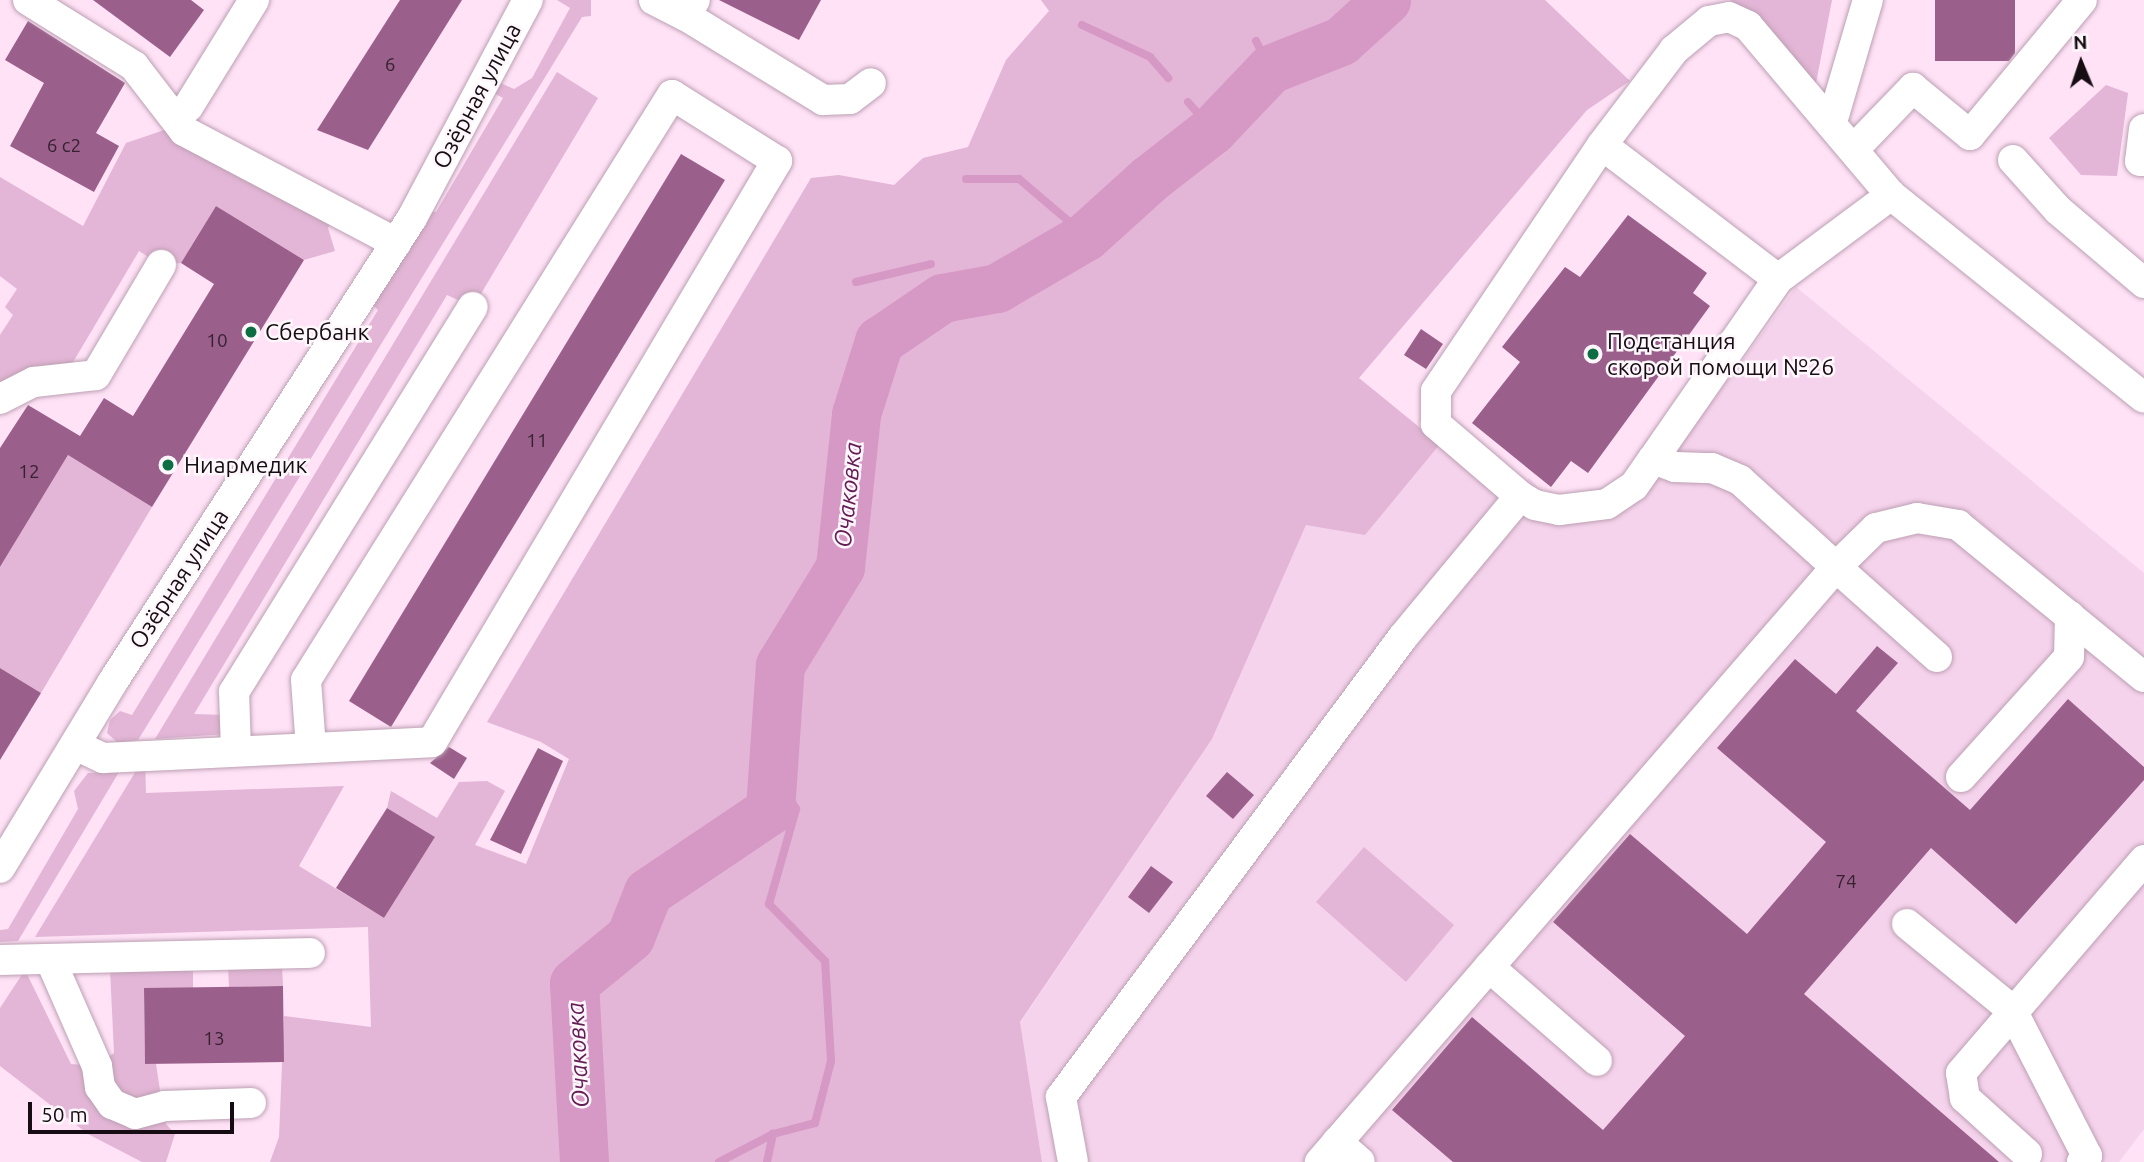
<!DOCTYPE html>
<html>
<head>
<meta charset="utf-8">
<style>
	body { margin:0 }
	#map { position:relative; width:2144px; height:1162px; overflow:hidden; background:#ffe2f6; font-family:Ubuntu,sans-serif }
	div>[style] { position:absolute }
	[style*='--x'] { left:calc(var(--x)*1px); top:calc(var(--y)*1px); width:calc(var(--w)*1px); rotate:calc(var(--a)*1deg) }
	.built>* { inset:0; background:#f6d3ec }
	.green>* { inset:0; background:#e3b5d6 }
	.stream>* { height:8px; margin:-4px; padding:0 4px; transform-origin:4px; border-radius:4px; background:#d698c5 }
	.river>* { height:49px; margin:-24.5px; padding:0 24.5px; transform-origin:24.5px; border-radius:24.5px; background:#d698c5 }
	.building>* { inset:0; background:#9a608b }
	.roads { filter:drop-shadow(0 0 2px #bca0b3) drop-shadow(0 0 2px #bca0b3) }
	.minor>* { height:30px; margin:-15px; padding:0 15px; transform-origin:15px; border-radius:15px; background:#fff }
	.dots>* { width:19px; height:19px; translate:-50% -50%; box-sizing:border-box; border:4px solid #fdf7fb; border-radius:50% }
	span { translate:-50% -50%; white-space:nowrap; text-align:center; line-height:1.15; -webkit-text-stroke:5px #fdf7fb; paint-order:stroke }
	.number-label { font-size:19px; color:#372131 }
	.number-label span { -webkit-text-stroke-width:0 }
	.street-label { font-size:23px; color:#160c13 }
	.poi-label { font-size:23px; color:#160c13 }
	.left { translate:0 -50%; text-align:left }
	.water-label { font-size:24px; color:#641c55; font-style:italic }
	.north { position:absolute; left:2046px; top:28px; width:70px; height:70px; -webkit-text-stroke:5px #fdf7fb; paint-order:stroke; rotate:358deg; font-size:19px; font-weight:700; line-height:28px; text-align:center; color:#160c13 }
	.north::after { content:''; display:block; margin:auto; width:24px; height:32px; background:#160c13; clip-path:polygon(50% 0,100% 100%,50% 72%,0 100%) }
	.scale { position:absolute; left:28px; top:1102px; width:206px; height:32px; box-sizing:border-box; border:4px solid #160c13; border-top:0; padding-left:9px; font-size:21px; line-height:24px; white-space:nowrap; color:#160c13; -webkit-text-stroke:5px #fdf7fb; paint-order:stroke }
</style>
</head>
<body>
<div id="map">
	<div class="built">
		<div style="clip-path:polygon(1796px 287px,2144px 573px,2144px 1129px,2119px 1162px,1042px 1162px,1020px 1023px,1212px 739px,1306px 525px,1440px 444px,1507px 499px,1529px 478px,1542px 491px,1562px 496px,1605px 488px,1626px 472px,1647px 439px,1672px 457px)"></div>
	</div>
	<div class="green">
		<div style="clip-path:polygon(557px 0,591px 0,591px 16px,582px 17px,138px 740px,118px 743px,107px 733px,110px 720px,120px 711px,132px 715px,378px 310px,368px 301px,424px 211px,436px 212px,503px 98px,492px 92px,496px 81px,514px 89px,532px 78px,570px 8px)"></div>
		<div style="clip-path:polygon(1041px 0,1545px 0,1630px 81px,1587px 110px,1359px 378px,1440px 444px,1365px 535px,1306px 525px,1212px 739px,1020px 1022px,1042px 1162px,270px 1162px,279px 1137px,284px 1016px,371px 1027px,368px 927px,35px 937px,145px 756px,146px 793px,344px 786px,299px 866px,384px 918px,435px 837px,387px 808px,391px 791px,437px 818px,459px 782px,487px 781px,505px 791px,475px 845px,526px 864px,569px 759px,541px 742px,487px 722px,811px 178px,839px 175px,894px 185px,923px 158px,968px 147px,1006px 60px,1049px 11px)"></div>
		<div style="clip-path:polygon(1730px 0,1832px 0,1816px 83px)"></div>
		<div style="clip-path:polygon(557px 72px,598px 98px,473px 307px,447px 295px,194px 714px,225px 715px,225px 734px,155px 739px)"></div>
		<div style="clip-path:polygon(2106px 85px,2128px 93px,2117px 176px,2081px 175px,2049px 138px)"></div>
		<div style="clip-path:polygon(179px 125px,336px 215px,328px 228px,335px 251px,304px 260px,216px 206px,181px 263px,161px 265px,139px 251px,63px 379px,0 399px,0 335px,13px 315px,5px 307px,17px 289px,0 276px,0 177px,83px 226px,126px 143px)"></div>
		<div style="clip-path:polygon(68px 455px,152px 507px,41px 693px,0 668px,0 567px)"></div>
		<div style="clip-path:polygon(119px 772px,18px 941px,0 942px,0 930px,8px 929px,78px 809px,74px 791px,88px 773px)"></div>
		<div style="clip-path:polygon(1364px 847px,1454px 925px,1406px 982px,1316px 902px)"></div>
		<div style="clip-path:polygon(282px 966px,283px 986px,229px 987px,228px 967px)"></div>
		<div style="clip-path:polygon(110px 969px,193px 970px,193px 988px,144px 988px,145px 1064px,156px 1064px,161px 1097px,151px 1101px,122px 1096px,103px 1061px,114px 1053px)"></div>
		<div style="clip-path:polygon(25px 970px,71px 1064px,97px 1066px,112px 1104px,165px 1106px,166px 1124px,175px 1134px,166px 1162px,142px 1162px,88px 1134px,0 1066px,0 1008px)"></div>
	</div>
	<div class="stream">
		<div style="--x:1082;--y:25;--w:75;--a:25.2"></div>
		<div style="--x:1150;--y:57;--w:28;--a:49"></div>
		<div style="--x:1256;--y:41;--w:31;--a:63"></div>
		<div style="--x:1188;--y:102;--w:37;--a:49"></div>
		<div style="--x:966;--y:179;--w:53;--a:0"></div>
		<div style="--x:1019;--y:179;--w:88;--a:40.4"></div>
		<div style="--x:856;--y:282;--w:77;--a:-13.5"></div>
		<div style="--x:719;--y:1162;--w:61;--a:-27.4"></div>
		<div style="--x:767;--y:1162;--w:29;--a:-78"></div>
		<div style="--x:773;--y:1134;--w:43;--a:-14.7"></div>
		<div style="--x:815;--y:1123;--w:64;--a:-75.5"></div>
		<div style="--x:831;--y:1061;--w:100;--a:-93.4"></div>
		<div style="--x:825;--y:961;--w:80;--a:-134.5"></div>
		<div style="--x:769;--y:904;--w:99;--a:-74.1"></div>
		<div style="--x:796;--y:809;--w:45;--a:-120.5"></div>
	</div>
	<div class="river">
		<div style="--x:584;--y:1162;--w:179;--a:-93.2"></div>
		<div style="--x:574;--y:983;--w:72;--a:-39.4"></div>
		<div style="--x:630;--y:937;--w:48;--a:-68.2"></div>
		<div style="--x:648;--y:892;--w:147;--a:-33.9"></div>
		<div style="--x:770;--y:810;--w:145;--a:-86.1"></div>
		<div style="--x:780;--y:665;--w:115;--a:-58.5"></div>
		<div style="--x:840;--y:567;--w:154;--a:-84"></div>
		<div style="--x:856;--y:414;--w:77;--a:-72.5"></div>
		<div style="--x:879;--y:341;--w:76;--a:-34.3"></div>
		<div style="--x:942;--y:298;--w:56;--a:-10.3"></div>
		<div style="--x:997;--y:288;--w:103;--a:-30.3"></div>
		<div style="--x:1086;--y:236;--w:85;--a:-42.1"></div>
		<div style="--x:1149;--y:179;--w:80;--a:-37.9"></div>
		<div style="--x:1212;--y:130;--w:84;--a:-46.4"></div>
		<div style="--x:1270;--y:69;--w:76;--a:-21.5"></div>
		<div style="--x:1341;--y:41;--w:61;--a:-42.3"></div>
	</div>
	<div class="building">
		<div style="clip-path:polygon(93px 0,191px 0,204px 10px,170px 57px)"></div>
		<div style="clip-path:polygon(400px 0,462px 0,368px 150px,317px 130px)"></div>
		<div style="clip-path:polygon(719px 0,821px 0,799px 40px)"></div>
		<div style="clip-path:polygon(1935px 0,2015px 0,2015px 53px,2009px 61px,1935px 61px)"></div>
		<div style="clip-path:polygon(28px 21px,125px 83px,96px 133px,119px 146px,94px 192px,10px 146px,44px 83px,5px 60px)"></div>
		<div style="clip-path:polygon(681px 154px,725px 180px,391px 727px,349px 701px)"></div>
		<div style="clip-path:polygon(216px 206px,304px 260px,152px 507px,68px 455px,0 567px,0 448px,28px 405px,80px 436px,104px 398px,133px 416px,214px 284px,181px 263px)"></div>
		<div style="clip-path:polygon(1628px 215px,1707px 273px,1693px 293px,1710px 306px,1588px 473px,1571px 461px,1551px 487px,1472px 423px,1520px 362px,1502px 347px,1565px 267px,1580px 277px)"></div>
		<div style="clip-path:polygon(1421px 329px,1443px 344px,1426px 369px,1404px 355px)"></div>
		<div style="clip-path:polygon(1877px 646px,1898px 663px,1856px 711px,1970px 810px,2068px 699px,2144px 767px,2144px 780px,2016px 924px,1931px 848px,1804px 994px,1999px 1162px,1453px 1162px,1392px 1110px,1472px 1017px,1603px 1130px,1685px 1036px,1553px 922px,1630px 834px,1747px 934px,1826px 842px,1717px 748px,1795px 659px,1836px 694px)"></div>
		<div style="clip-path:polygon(0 668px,41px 693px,0 760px)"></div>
		<div style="clip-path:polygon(449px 747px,467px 758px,454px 779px,430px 763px)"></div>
		<div style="clip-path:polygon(538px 748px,563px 761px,521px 854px,490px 840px)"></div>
		<div style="clip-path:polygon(1227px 772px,1254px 795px,1233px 819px,1206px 796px)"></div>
		<div style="clip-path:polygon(387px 808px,435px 837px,384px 918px,336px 888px)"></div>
		<div style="clip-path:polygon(1151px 866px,1173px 882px,1149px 913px,1128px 897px)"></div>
		<div style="clip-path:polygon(283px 986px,284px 1062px,145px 1064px,144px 988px)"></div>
	</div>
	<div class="roads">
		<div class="minor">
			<div style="--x:28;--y:0;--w:125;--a:31.9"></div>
			<div style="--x:134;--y:66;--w:82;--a:52.4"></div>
			<div style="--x:184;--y:131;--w:240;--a:27.8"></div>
			<div style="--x:654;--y:0;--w:36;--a:27"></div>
			<div style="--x:686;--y:16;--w:18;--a:-61"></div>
			<div style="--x:686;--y:16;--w:161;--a:31.5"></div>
			<div style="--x:823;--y:100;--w:27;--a:-2"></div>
			<div style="--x:850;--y:99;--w:26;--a:-37"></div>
			<div style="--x:173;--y:116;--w:17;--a:-31"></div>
			<div style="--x:188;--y:107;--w:126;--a:-58.3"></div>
			<div style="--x:1832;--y:122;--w:127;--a:-73.6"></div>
			<div style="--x:2144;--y:129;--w:32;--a:97"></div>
			<div style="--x:2140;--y:161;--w:4;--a:0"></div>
			<div style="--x:1602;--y:145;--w:221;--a:37.3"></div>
			<div style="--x:1854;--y:149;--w:85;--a:-46"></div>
			<div style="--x:1913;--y:88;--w:74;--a:39.5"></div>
			<div style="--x:1970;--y:135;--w:175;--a:-50.3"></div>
			<div style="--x:2013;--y:160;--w:67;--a:48"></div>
			<div style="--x:2058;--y:210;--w:113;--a:40.3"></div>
			<div style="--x:0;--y:399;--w:38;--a:-27"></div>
			<div style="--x:34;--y:382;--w:62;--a:-6.4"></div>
			<div style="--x:96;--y:375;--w:128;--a:-59.4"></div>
			<div style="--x:1653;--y:459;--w:219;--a:-55.2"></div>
			<div style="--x:1778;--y:279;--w:141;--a:-36.6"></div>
			<div style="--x:1520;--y:496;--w:111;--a:-139.4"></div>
			<div style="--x:1436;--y:424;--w:33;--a:-90"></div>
			<div style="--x:1436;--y:391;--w:297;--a:-56"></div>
			<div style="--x:1602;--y:145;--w:119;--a:-52.8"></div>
			<div style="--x:1674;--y:50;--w:45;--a:-39.6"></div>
			<div style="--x:1709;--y:21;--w:20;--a:-11"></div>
			<div style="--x:1729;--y:17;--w:21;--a:25"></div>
			<div style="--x:1748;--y:26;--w:221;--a:49.8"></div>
			<div style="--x:1891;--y:195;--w:324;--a:38.7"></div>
			<div style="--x:1937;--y:657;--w:135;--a:-138.3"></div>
			<div style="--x:1836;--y:567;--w:56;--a:-44.3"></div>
			<div style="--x:1876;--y:528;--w:42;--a:-13.7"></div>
			<div style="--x:1917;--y:518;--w:42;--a:9.7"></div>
			<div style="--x:1958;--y:525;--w:240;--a:39.3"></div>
			<div style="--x:75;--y:745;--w:31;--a:25"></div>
			<div style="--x:103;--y:758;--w:66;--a:-2.6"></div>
			<div style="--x:169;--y:755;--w:263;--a:-2.8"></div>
			<div style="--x:432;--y:742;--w:676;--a:-59.3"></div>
			<div style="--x:777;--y:161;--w:124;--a:-147.8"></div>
			<div style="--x:672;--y:95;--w:690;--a:122.03"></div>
			<div style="--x:306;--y:680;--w:68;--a:85.8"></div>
			<div style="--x:236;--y:751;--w:59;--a:-91.9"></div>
			<div style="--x:234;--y:692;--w:453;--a:-58.2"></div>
			<div style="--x:1961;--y:777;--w:161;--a:-48"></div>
			<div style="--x:2069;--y:657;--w:41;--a:-88.6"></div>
			<div style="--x:0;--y:868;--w:216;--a:-58.8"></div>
			<div style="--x:112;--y:683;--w:553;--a:-57.17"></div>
			<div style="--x:412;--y:218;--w:247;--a:-62"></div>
			<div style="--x:1907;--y:924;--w:136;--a:39.3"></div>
			<div style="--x:2012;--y:1010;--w:164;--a:62.8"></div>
			<div style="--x:2087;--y:1156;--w:8;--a:130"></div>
			<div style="--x:50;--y:959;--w:117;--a:66.3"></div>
			<div style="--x:97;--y:1066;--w:21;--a:82"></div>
			<div style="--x:100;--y:1087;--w:21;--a:55"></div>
			<div style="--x:112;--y:1104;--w:25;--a:23"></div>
			<div style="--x:135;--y:1114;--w:31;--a:-15"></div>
			<div style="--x:165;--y:1106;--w:86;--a:-2"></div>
			<div style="--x:0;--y:960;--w:310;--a:-1.3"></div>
			<div style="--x:1489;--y:967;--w:143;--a:41"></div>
			<div style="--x:1337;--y:1142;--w:30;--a:41"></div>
			<div style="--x:2027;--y:1154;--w:84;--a:-137.9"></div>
			<div style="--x:1965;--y:1098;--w:25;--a:-99"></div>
			<div style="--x:1961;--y:1073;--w:281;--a:-49.3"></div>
			<div style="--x:1073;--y:1162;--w:66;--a:-100.5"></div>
			<div style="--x:1061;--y:1097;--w:573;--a:-53.37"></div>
			<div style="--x:1403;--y:637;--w:183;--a:-50.3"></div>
			<div style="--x:1520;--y:496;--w:17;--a:31"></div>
			<div style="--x:1535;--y:505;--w:25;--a:12"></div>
			<div style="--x:1559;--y:510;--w:48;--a:-7.1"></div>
			<div style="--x:1607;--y:504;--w:32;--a:-34"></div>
			<div style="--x:1634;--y:486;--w:33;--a:-55"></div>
			<div style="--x:1653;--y:459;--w:23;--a:20"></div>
			<div style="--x:1675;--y:467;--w:37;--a:2"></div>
			<div style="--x:1712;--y:468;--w:30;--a:23"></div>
			<div style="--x:1740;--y:480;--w:130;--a:42.2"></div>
			<div style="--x:1836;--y:567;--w:788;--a:130.93"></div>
		</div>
	</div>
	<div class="dots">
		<div style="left:251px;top:332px;background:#0d6d43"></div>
		<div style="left:1593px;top:354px;background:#0d6d43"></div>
		<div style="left:168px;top:465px;background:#0d6d43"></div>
	</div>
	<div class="number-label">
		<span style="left:390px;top:65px">6</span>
		<span style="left:64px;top:146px">6 с2</span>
		<span style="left:217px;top:341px">10</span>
		<span style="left:537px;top:441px">11</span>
		<span style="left:29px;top:472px">12</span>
		<span style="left:1846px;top:882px">74</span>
		<span style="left:214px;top:1039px">13</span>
	</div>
	<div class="street-label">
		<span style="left:477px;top:96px;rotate:-62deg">Озёрная улица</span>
		<span style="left:179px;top:579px;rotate:-57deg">Озёрная улица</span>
	</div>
	<div class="poi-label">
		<span class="left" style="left:265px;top:332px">Сбербанк</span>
		<span class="left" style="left:1607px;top:354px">Подстанция<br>скорой помощи №26</span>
		<span class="left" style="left:184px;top:465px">Ниармедик</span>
	</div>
	<div class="water-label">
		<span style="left:848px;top:495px;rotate:-84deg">Очаковка</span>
		<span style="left:578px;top:1055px;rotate:-93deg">Очаковка</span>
	</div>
	<div class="north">N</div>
	<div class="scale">50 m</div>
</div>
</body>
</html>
